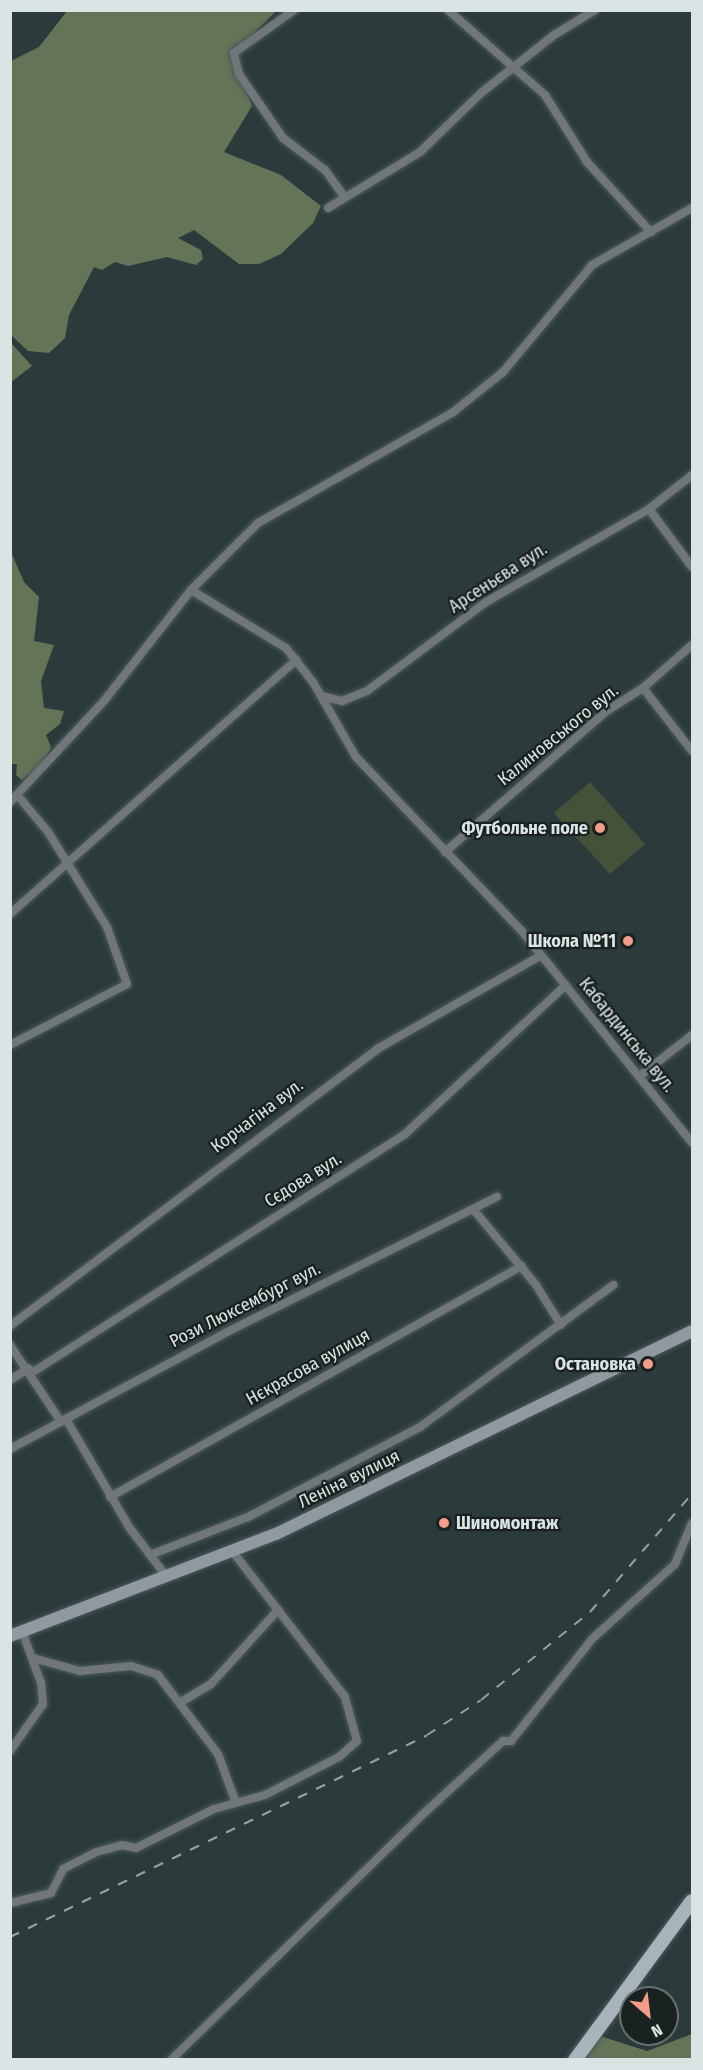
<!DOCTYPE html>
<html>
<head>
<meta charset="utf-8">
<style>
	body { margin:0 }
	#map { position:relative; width:703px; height:2070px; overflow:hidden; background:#2b3b3c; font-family:"Fira Sans Condensed",sans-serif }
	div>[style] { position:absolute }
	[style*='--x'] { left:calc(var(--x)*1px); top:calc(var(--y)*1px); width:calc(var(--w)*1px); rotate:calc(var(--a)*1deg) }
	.green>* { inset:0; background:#435238 }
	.forest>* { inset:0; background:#637457 }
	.roads { filter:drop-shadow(0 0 2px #4b595a) drop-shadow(0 0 2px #4b595a) }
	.street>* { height:8px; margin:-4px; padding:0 4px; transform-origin:4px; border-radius:4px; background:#70767a }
	.secondary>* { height:12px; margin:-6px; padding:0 6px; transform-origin:6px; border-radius:6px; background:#8f999f }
	.primary>* { height:14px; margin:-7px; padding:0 7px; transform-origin:7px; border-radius:7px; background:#a7b4bb }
	.rail>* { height:2px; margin-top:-1px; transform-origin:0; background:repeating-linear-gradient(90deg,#95a1a2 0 10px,transparent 0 20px) }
	.dots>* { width:16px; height:16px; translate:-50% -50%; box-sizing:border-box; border:3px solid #1a2121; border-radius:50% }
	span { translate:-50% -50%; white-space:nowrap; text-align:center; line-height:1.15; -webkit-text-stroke:4.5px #1a2121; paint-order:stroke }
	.street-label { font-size:18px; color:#dbe4e5 }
	.poi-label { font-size:18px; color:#dbe4e5; font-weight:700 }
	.right { translate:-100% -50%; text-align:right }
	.left { translate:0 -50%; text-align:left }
	.frame { position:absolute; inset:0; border:12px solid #dbe4e5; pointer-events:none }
	.north { position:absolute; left:619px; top:1986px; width:60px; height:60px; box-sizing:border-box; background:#1a2121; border:2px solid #676f6f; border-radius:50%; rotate:152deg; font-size:16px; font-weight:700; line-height:24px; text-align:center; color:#dbe4e5 }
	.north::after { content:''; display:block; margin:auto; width:21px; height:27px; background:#f49e8a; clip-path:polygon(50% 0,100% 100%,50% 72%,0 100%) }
</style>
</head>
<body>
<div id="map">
	<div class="green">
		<div style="clip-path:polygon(590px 782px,645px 844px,610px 874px,554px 813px)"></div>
	</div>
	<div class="forest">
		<div style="clip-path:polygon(67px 11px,276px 11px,233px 54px,252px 106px,224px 152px,281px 175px,321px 206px,313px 223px,281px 254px,259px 264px,239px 264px,194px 230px,178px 238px,201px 250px,203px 259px,196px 265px,167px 257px,128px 266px,115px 262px,102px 270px,94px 267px,69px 315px,65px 338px,49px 353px,28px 351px,11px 335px,11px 61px,39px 47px)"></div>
		<div style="clip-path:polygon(11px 343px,32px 366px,11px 382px)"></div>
		<div style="clip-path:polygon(10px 550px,24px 582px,39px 597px,34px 641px,54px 645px,41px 681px,44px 708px,64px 711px,60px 724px,46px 735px,51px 747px,43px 763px,22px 780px,16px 775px,17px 764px,11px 764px)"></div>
		<div style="clip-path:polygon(692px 2034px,692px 2059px,585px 2060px,600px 2036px,647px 2051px)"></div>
	</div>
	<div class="roads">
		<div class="street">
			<div style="--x:294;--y:10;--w:74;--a:144.4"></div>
			<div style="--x:234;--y:53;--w:22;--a:77"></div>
			<div style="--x:239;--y:74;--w:78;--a:55.5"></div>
			<div style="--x:283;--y:138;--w:53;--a:37.3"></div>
			<div style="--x:325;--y:170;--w:32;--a:54"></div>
			<div style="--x:448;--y:10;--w:129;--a:41.2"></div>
			<div style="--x:545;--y:95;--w:79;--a:57.9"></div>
			<div style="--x:587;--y:162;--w:95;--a:47.6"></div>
			<div style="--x:328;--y:208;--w:108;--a:-31.3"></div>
			<div style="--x:420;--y:152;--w:85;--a:-44"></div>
			<div style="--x:481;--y:93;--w:93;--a:-38.5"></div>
			<div style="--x:554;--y:35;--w:48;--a:-31.4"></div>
			<div style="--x:649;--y:509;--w:72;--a:53.4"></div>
			<div style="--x:191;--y:590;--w:111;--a:31.4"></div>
			<div style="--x:286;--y:648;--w:43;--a:51.5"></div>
			<div style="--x:313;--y:682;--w:86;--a:60.2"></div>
			<div style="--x:356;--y:757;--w:239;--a:46.4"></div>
			<div style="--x:521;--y:930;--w:273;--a:51.2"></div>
			<div style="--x:643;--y:688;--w:80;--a:52.1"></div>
			<div style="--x:322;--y:696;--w:21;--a:14"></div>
			<div style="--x:342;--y:701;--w:27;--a:-22"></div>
			<div style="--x:367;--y:691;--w:149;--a:-36.8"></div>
			<div style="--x:486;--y:602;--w:188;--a:-29.7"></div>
			<div style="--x:649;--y:509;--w:55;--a:-38.3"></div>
			<div style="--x:10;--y:802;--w:138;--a:-47.1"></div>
			<div style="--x:104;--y:701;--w:141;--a:-51.9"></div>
			<div style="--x:191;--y:590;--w:95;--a:-45"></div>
			<div style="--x:258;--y:523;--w:223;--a:-29.6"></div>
			<div style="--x:452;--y:413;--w:65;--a:-38.8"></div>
			<div style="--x:503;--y:372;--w:139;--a:-50.2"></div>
			<div style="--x:592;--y:265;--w:115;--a:-29.7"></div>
			<div style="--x:445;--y:852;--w:216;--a:-41.1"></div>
			<div style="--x:608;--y:710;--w:41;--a:-32.2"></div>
			<div style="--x:643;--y:688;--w:65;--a:-41.3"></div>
			<div style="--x:10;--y:914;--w:383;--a:-41.6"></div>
			<div style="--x:10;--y:1045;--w:132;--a:-27.5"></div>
			<div style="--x:127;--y:984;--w:60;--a:-109.3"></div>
			<div style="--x:107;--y:927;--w:112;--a:-121.8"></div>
			<div style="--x:48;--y:832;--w:47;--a:-129.8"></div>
			<div style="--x:640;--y:1076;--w:66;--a:-38.3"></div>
			<div style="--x:473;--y:1209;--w:99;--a:50.3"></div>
			<div style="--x:536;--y:1285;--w:47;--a:58"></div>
			<div style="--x:10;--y:1326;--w:460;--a:-37"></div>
			<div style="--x:377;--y:1049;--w:188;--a:-29.7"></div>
			<div style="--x:10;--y:1345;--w:92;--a:56.5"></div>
			<div style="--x:33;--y:1372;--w:442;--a:-32.6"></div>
			<div style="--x:405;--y:1134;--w:219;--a:-42.8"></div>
			<div style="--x:10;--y:1380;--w:22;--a:-32"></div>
			<div style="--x:66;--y:1419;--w:125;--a:59.7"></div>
			<div style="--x:129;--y:1527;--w:61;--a:52.9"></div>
			<div style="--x:10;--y:1449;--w:247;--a:-28.3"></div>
			<div style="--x:227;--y:1332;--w:302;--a:-26.6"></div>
			<div style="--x:110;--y:1497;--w:472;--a:-29.3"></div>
			<div style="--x:233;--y:1552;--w:73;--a:52.2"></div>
			<div style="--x:150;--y:1555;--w:105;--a:-21.2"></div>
			<div style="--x:248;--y:1517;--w:194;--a:-27.6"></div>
			<div style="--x:420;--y:1427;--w:240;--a:-36.3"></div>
			<div style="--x:33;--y:1658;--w:49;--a:15.5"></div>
			<div style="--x:80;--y:1671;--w:51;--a:-5.6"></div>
			<div style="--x:131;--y:1666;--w:28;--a:18"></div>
			<div style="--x:158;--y:1675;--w:99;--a:52.8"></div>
			<div style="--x:218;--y:1754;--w:52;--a:69.8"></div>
			<div style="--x:10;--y:1751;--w:57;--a:-54.9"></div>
			<div style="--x:43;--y:1704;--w:21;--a:-95"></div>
			<div style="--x:41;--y:1683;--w:55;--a:-110.1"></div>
			<div style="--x:10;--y:1903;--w:42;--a:-13.7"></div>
			<div style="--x:51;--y:1893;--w:27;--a:-63"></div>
			<div style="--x:63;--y:1869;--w:37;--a:-27"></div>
			<div style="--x:96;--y:1852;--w:27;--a:-15"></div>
			<div style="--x:122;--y:1845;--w:14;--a:12"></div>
			<div style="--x:136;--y:1848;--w:87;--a:-26.6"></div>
			<div style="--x:214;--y:1809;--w:53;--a:-15.4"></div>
			<div style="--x:265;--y:1795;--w:83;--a:-27.2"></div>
			<div style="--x:339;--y:1757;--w:24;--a:-42"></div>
			<div style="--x:357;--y:1741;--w:46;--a:-105.3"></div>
			<div style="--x:345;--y:1697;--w:110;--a:-127.6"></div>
			<div style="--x:278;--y:1610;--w:100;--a:132.2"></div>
			<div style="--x:211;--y:1684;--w:35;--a:149"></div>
			<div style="--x:171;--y:2060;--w:351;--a:-44.3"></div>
			<div style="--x:422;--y:1815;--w:110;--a:-42.4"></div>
			<div style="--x:503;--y:1741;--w:8;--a:0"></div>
			<div style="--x:511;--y:1741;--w:130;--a:-51.5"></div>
			<div style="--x:592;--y:1639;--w:112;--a:-42.1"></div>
			<div style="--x:675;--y:1564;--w:44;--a:-67.5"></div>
		</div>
		<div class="secondary">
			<div style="--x:10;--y:1636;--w:285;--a:-21"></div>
			<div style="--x:276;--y:1534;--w:463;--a:-26"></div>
		</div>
		<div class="primary">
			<div style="--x:575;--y:2060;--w:197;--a:-53.7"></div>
		</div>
	</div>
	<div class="rail">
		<div style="--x:10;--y:1937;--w:463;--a:-25.8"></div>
		<div style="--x:427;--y:1735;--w:64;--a:-32.9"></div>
		<div style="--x:481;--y:1700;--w:140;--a:-38.9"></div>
		<div style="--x:590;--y:1612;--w:156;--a:-49.2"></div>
	</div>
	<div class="dots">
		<div style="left:600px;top:828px;background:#f49e8a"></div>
		<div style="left:628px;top:941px;background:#f49e8a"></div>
		<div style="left:648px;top:1364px;background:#f49e8a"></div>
		<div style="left:444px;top:1523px;background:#f49e8a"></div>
	</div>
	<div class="street-label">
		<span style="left:498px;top:578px;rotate:-33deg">Арсеньєва вул.</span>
		<span style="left:558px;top:735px;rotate:-39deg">Калиновського вул.</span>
		<span style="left:627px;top:1035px;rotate:51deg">Кабардинська вул.</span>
		<span style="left:257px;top:1116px;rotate:-37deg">Корчагіна вул.</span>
		<span style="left:303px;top:1180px;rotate:-32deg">Сєдова вул.</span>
		<span style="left:245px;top:1305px;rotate:-27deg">Рози Люксембург вул.</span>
		<span style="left:308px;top:1367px;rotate:-29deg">Нєкрасова вулиця</span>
		<span style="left:349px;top:1479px;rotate:-26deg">Леніна вулиця</span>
	</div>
	<div class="poi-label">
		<span class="right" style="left:588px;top:828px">Футбольне поле</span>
		<span class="right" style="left:616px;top:941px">Школа №11</span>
		<span class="right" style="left:636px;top:1364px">Остановка</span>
		<span class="left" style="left:456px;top:1523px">Шиномонтаж</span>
	</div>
	<div class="frame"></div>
	<div class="north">N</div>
</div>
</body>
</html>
